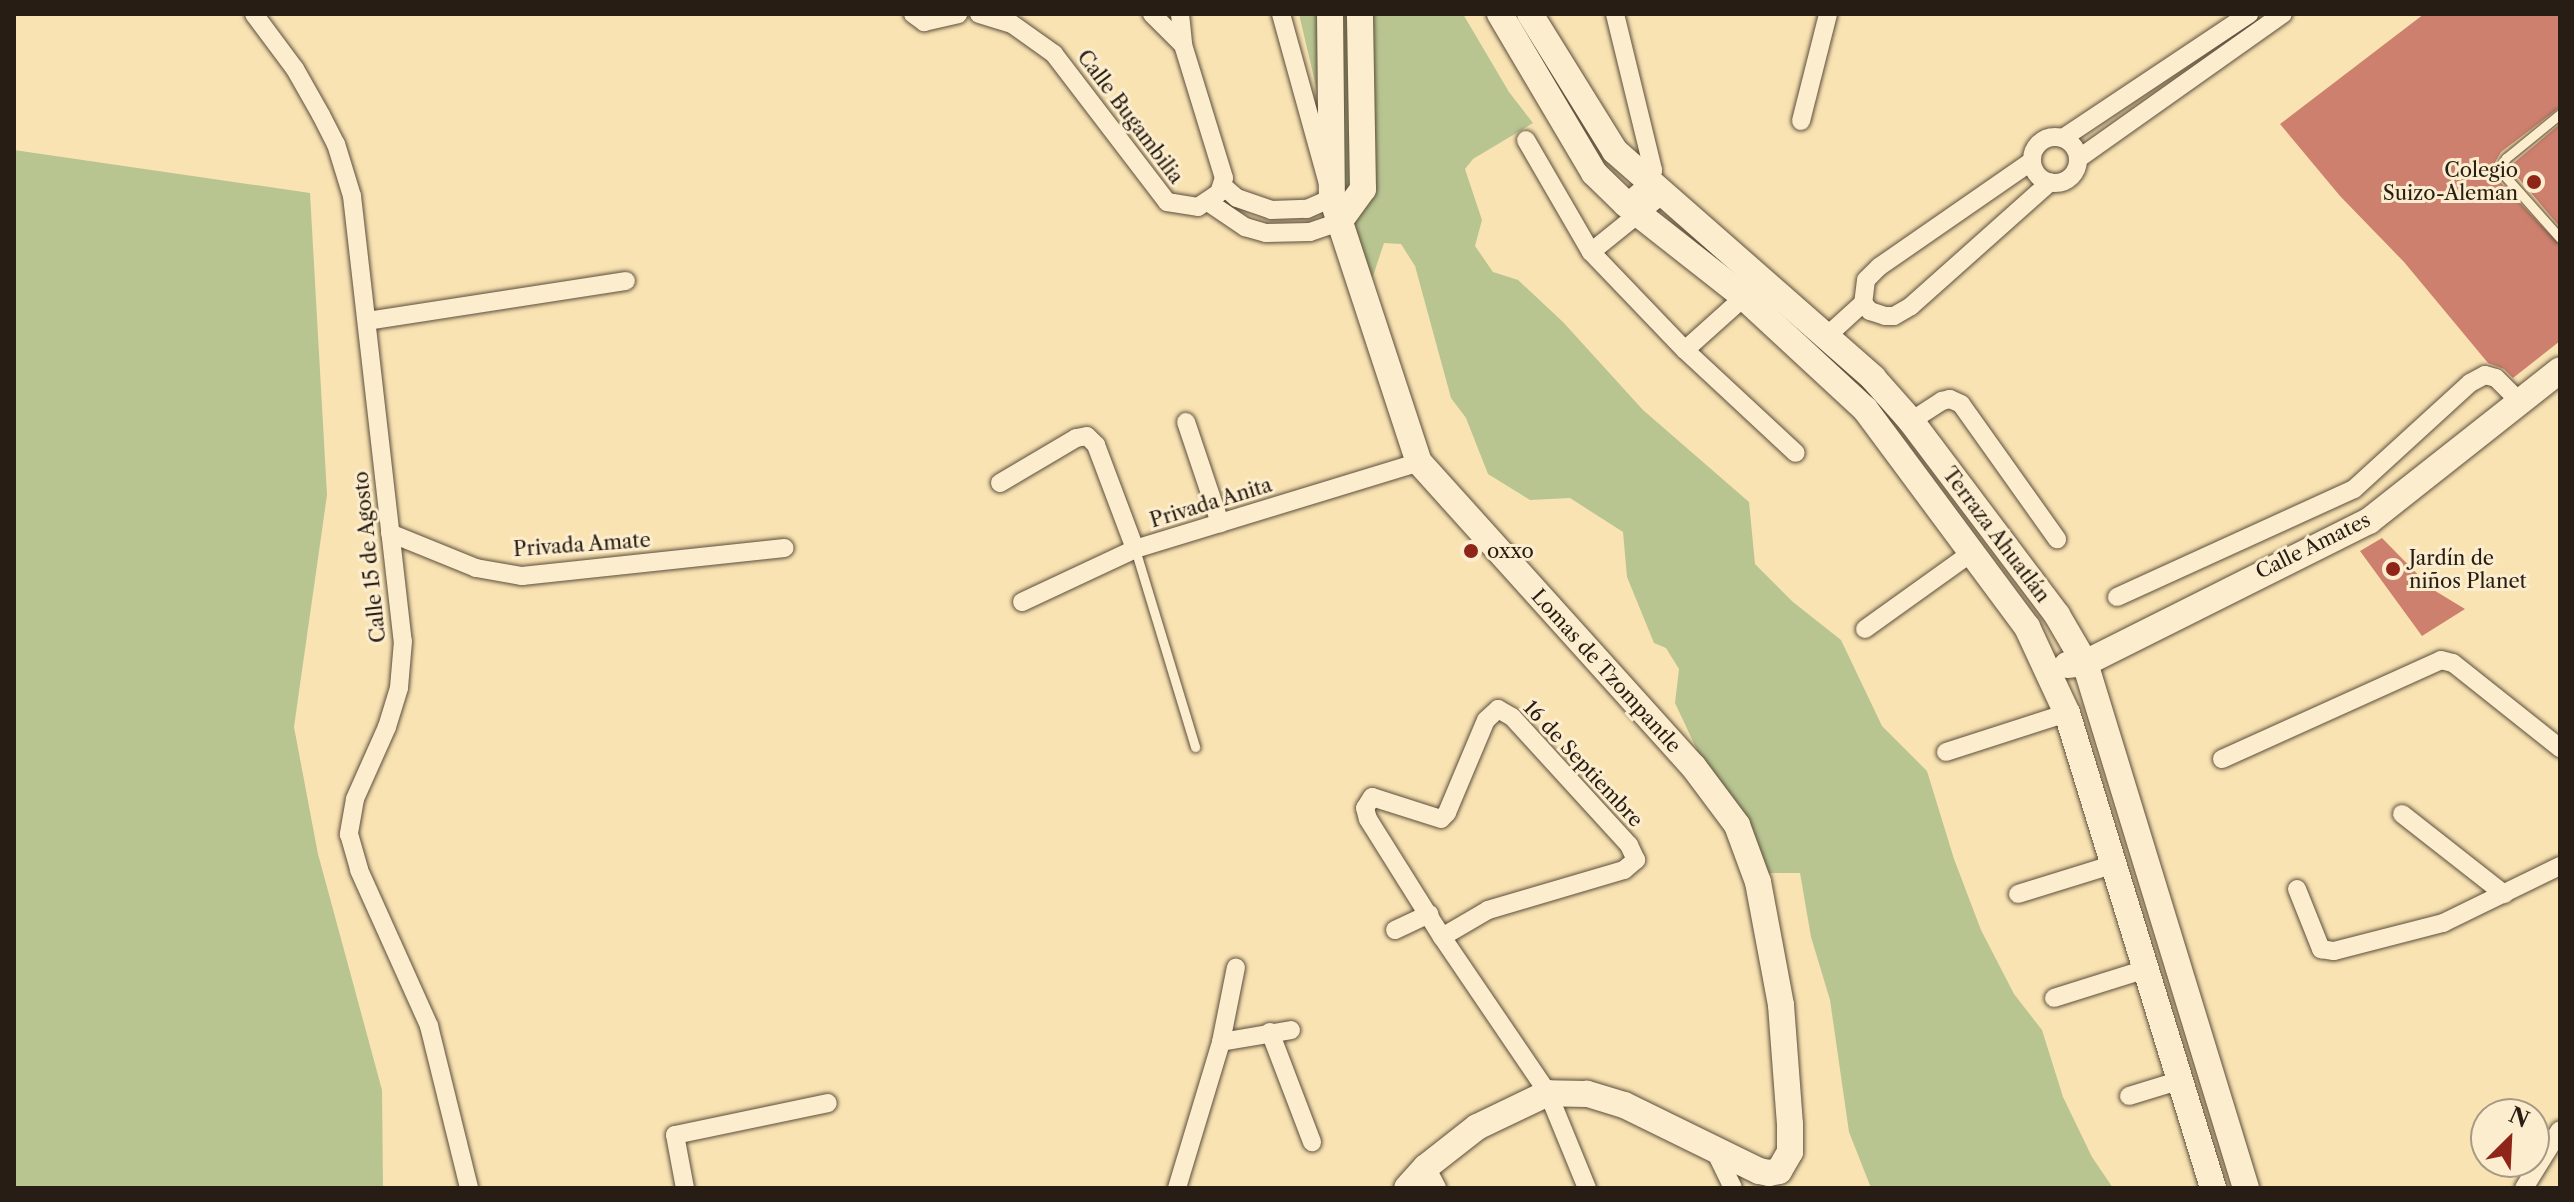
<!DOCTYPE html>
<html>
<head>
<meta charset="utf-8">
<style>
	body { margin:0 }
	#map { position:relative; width:2574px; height:1202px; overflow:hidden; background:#f9e3b3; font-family:"Libre Caslon Text",serif }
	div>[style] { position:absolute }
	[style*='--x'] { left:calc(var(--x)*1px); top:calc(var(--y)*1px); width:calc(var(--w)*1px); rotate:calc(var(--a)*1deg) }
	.green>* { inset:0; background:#b8c591 }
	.building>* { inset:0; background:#ce806e }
	.roads { filter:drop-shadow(0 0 2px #5c4e3c) drop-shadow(0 0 2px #5c4e3c) }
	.lane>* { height:9px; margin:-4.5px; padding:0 4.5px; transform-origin:4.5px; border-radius:4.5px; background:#fbedce }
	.street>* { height:18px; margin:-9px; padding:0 9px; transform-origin:9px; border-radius:9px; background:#fbedce }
	.street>.ring { margin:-9px; padding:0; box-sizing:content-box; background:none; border:18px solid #fbedce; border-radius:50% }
	.secondary>* { height:26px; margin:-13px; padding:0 13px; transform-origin:13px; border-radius:13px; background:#fbedce }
	.dots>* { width:22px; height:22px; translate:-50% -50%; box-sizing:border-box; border:4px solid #fbedce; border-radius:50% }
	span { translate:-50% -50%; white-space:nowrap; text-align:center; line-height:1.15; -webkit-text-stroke:6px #fbedce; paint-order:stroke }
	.street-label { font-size:20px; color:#271d14 }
	.poi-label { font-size:20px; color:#271d14 }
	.right { translate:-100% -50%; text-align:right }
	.left { translate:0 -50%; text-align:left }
	.frame { position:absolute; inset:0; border:16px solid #271d14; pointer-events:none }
	.north { position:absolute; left:2470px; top:1098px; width:80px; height:80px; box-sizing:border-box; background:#fbedce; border:2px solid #a69a84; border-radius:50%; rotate:24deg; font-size:22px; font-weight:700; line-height:32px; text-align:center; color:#271d14 }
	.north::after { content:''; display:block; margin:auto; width:28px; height:36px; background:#8f2418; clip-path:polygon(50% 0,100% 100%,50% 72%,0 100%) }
</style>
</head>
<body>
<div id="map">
	<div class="green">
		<div style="clip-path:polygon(1299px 14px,1463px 14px,1509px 92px,1533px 123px,1473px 159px,1465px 169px,1482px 220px,1475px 246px,1493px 272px,1518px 280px,1563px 322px,1643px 410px,1749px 502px,1755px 564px,1793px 602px,1841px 640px,1882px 726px,1927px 771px,1954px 859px,1981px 930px,2014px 994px,2042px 1030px,2063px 1097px,2092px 1157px,2113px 1188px,1871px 1188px,1849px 1132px,1830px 1000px,1811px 937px,1800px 873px,1761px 873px,1706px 769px,1675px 703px,1679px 669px,1666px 648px,1654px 643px,1627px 577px,1623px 532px,1570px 498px,1530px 500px,1488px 474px,1466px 418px,1451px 398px,1415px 266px,1401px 244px,1384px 243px,1370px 285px,1355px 252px)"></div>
		<div style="clip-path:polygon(14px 150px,310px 193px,327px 495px,294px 727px,318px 854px,382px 1090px,383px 1188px,14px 1188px)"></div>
	</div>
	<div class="building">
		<div style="clip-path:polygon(2424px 14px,2560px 14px,2560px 107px,2501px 152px,2494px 164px,2498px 180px,2560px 245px,2560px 341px,2513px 378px,2504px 369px,2488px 363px,2404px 262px,2340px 196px,2280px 124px)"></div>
		<div style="clip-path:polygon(2560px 124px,2560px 227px,2509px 167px)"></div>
		<div style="clip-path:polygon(2382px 538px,2432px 589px,2465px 609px,2422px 636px,2360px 551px)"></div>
	</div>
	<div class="roads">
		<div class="lane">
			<div style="--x:2560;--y:114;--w:70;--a:140.8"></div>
			<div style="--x:2506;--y:158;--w:9;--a:122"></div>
			<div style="--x:2501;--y:166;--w:9;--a:72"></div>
			<div style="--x:2504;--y:175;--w:84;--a:48.4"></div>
			<div style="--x:1135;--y:549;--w:207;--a:73.1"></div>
		</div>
		<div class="street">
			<div style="--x:254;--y:14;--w:69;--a:53.3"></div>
			<div style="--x:295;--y:69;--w:53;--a:60.5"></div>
			<div style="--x:321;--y:115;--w:33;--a:63"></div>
			<div style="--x:336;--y:144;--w:54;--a:72.9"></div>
			<div style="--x:352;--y:196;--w:448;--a:83.5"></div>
			<div style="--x:403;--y:641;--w:47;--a:94.9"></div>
			<div style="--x:399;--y:688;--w:41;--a:107.1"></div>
			<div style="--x:387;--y:727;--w:79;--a:114"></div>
			<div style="--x:355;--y:799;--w:36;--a:100"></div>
			<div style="--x:349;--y:834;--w:37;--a:74"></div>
			<div style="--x:359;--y:870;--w:171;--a:65.8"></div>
			<div style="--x:429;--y:1026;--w:167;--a:76.1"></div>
			<div style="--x:913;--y:14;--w:14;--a:36"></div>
			<div style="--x:924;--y:22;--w:35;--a:-13"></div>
			<div style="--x:979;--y:14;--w:34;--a:17"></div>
			<div style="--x:1012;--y:24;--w:52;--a:35.5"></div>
			<div style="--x:1054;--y:54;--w:186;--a:52.6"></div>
			<div style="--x:1167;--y:202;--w:31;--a:9"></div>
			<div style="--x:1198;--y:207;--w:25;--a:-34"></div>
			<div style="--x:1219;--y:193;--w:16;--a:-72"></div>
			<div style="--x:1224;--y:178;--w:139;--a:-107.1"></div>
			<div style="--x:1183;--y:45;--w:44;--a:-135"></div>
			<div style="--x:1180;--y:14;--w:31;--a:84"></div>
			<div style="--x:1615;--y:14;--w:161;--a:76.3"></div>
			<div style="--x:1653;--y:170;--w:14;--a:107"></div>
			<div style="--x:1649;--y:183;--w:31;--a:138"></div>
			<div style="--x:1801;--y:121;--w:110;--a:-75.8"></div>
			<div class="ring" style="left:2032px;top:137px;width:28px;height:28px"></div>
			<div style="--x:2063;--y:138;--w:224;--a:-33.7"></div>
			<div style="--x:1526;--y:140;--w:129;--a:59.9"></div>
			<div style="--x:1591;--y:252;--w:136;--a:46.2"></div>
			<div style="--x:1685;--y:350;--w:151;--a:42.9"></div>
			<div style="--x:2078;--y:159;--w:251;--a:-35.3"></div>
			<div style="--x:2032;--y:161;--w:186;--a:145.3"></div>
			<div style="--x:1879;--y:267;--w:18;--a:135"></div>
			<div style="--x:1866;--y:280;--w:23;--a:97"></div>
			<div style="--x:1863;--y:303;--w:11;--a:49"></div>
			<div style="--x:1870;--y:311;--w:16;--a:18"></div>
			<div style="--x:1885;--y:316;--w:9;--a:0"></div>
			<div style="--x:1894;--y:316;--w:20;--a:-30"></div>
			<div style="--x:1911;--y:306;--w:186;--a:-41.7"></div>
			<div style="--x:1223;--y:186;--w:18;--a:41"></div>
			<div style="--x:1237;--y:198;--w:36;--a:19"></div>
			<div style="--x:1271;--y:210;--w:36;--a:-2"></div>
			<div style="--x:1307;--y:209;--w:27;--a:-24"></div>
			<div style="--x:1332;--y:198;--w:191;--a:-105.5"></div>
			<div style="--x:1208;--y:202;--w:45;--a:34"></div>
			<div style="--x:1245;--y:227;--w:22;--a:16"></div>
			<div style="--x:1266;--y:233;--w:44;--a:-1.3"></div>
			<div style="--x:1310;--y:232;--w:31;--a:-19"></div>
			<div style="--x:1591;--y:252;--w:92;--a:-38.9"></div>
			<div style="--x:367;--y:321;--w:262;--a:-8.8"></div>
			<div style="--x:1828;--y:335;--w:47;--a:-42.4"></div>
			<div style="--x:1685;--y:350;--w:79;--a:-41.9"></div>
			<div style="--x:1911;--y:421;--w:37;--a:-33"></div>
			<div style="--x:1942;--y:401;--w:8;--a:-14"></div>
			<div style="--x:1950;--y:399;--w:12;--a:24"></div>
			<div style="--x:1961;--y:404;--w:166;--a:54.6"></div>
			<div style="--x:1186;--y:422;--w:107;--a:71.4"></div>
			<div style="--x:1000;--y:483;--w:88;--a:-30.6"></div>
			<div style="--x:1076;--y:438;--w:11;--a:-10"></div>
			<div style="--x:1087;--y:436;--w:13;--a:45"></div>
			<div style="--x:1096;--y:445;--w:111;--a:69.4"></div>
			<div style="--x:390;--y:533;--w:93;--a:22.1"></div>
			<div style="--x:476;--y:568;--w:47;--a:9.9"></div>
			<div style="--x:522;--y:576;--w:264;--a:-6.1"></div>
			<div style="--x:2117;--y:597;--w:260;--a:-24.5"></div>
			<div style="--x:2354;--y:489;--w:157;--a:-42.4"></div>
			<div style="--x:2470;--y:383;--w:17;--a:-28"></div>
			<div style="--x:2485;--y:375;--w:11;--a:15"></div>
			<div style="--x:2496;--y:378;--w:35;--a:45"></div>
			<div style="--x:1022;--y:602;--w:125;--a:-25.1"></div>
			<div style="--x:1135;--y:549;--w:297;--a:-17"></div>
			<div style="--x:1865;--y:629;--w:134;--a:-35.6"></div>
			<div style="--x:1946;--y:752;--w:127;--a:-17.9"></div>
			<div style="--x:2222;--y:759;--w:240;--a:-24.3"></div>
			<div style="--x:2441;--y:660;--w:12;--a:14"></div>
			<div style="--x:2453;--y:663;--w:137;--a:38.5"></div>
			<div style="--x:2402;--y:814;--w:130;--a:38.1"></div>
			<div style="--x:2297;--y:889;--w:65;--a:68.2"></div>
			<div style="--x:2321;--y:949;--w:13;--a:9"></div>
			<div style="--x:2334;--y:951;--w:113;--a:-14.4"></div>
			<div style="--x:2443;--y:923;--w:130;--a:-26"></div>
			<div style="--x:2018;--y:894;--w:102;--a:-17.2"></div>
			<div style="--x:1395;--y:930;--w:38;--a:-25"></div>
			<div style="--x:1442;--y:937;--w:53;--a:-30.4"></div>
			<div style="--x:1488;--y:910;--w:142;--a:-16.4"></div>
			<div style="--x:1624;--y:870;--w:16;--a:-40"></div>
			<div style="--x:1636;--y:860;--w:17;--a:-115"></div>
			<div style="--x:1629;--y:845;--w:173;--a:-132.4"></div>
			<div style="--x:1512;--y:717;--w:16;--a:-150"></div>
			<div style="--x:1498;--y:709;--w:16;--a:137"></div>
			<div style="--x:1486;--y:720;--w:101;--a:112.8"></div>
			<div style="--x:1447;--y:813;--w:8;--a:135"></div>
			<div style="--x:1441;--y:819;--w:72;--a:-162.3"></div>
			<div style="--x:1372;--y:797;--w:13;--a:122"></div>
			<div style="--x:1365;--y:808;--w:11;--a:75"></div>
			<div style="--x:1368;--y:819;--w:139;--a:57.9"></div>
			<div style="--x:1442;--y:937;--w:189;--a:55.8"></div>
			<div style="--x:1548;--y:1093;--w:103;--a:67.7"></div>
			<div style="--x:2054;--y:998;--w:93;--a:-17.5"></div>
			<div style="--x:1270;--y:1032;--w:118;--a:69.1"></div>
			<div style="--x:1221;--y:1042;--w:71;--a:-9.7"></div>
			<div style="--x:2129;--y:1096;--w:51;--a:-17"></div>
			<div style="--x:1714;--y:1149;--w:43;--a:64"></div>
			<div style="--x:1426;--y:1167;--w:24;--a:62"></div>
			<div style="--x:685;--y:1188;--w:54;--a:-100.7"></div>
			<div style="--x:675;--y:1135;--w:156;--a:-11.8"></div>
			<div style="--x:1177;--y:1188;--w:152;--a:-73.2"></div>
			<div style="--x:1221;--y:1042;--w:76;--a:-78.7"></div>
			<div style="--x:2524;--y:1188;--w:68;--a:-58.2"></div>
		</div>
		<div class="secondary">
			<div style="--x:1330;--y:14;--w:184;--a:89.4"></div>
			<div style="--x:1332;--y:198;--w:278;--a:71.8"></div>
			<div style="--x:1419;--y:462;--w:409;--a:48"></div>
			<div style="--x:1693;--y:766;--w:74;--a:53.3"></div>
			<div style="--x:1737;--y:825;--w:61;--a:69.8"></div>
			<div style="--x:1758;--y:882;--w:125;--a:79.4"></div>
			<div style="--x:1781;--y:1005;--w:119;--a:85.7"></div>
			<div style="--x:1790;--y:1124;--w:28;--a:90"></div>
			<div style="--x:1790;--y:1152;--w:22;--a:120"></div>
			<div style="--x:1779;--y:1171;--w:10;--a:169"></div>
			<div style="--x:1769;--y:1173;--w:10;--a:-169"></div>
			<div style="--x:1759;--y:1171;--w:150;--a:-153.9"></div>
			<div style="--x:1624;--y:1105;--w:39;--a:-163"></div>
			<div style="--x:1587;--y:1094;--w:39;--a:-179"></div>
			<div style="--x:1548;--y:1093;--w:79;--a:154.4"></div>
			<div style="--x:1477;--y:1127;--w:65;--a:141.9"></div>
			<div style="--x:1426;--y:1167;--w:28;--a:132"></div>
			<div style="--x:1500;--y:14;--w:185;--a:59.4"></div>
			<div style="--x:1594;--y:173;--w:45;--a:44.1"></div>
			<div style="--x:1626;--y:204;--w:150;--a:38.2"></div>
			<div style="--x:1744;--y:297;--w:165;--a:42.8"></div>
			<div style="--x:1865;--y:409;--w:272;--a:53.4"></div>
			<div style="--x:2027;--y:627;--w:95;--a:65.1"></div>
			<div style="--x:2067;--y:713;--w:497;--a:72.9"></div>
			<div style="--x:1530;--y:14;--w:161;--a:58.2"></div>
			<div style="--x:1615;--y:151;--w:344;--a:41.3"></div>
			<div style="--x:1873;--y:378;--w:57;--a:48.5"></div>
			<div style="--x:1911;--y:421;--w:243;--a:53"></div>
			<div style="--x:2057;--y:615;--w:56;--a:59.7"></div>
			<div style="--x:2085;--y:663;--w:549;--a:72.95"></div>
			<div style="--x:1339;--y:222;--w:41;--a:-54"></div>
			<div style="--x:1363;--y:189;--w:175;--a:-91"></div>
			<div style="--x:2067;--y:665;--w:18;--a:-6"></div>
			<div style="--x:2085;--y:663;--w:318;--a:-26.6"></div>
			<div style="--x:2369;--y:521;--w:243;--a:-38.3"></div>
		</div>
	</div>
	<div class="dots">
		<div style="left:2534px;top:182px;background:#8f2418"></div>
		<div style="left:1471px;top:551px;background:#8f2418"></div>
		<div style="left:2393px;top:569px;background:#8f2418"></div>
	</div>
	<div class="street-label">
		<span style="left:1130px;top:117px;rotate:53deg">Calle Bugambilia</span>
		<span style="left:1211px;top:503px;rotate:-17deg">Privada Anita</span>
		<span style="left:1996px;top:535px;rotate:53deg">Terraza Ahuatlán</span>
		<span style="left:582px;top:545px;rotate:-4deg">Privada Amate</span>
		<span style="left:2313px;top:546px;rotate:-26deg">Calle Amates</span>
		<span style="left:370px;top:557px;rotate:-96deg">Calle 15 de Agosto</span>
		<span style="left:1606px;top:671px;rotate:48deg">Lomas de Tzompantle</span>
		<span style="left:1583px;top:764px;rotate:47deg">16 de Septiembre</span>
	</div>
	<div class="poi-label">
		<span class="right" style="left:2518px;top:182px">Colegio<br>Suizo-Aleman</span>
		<span class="left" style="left:1487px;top:551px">oxxo</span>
		<span class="left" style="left:2409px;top:570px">Jardín de<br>niños Planet</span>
	</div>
	<div class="frame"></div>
	<div class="north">N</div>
</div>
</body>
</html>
